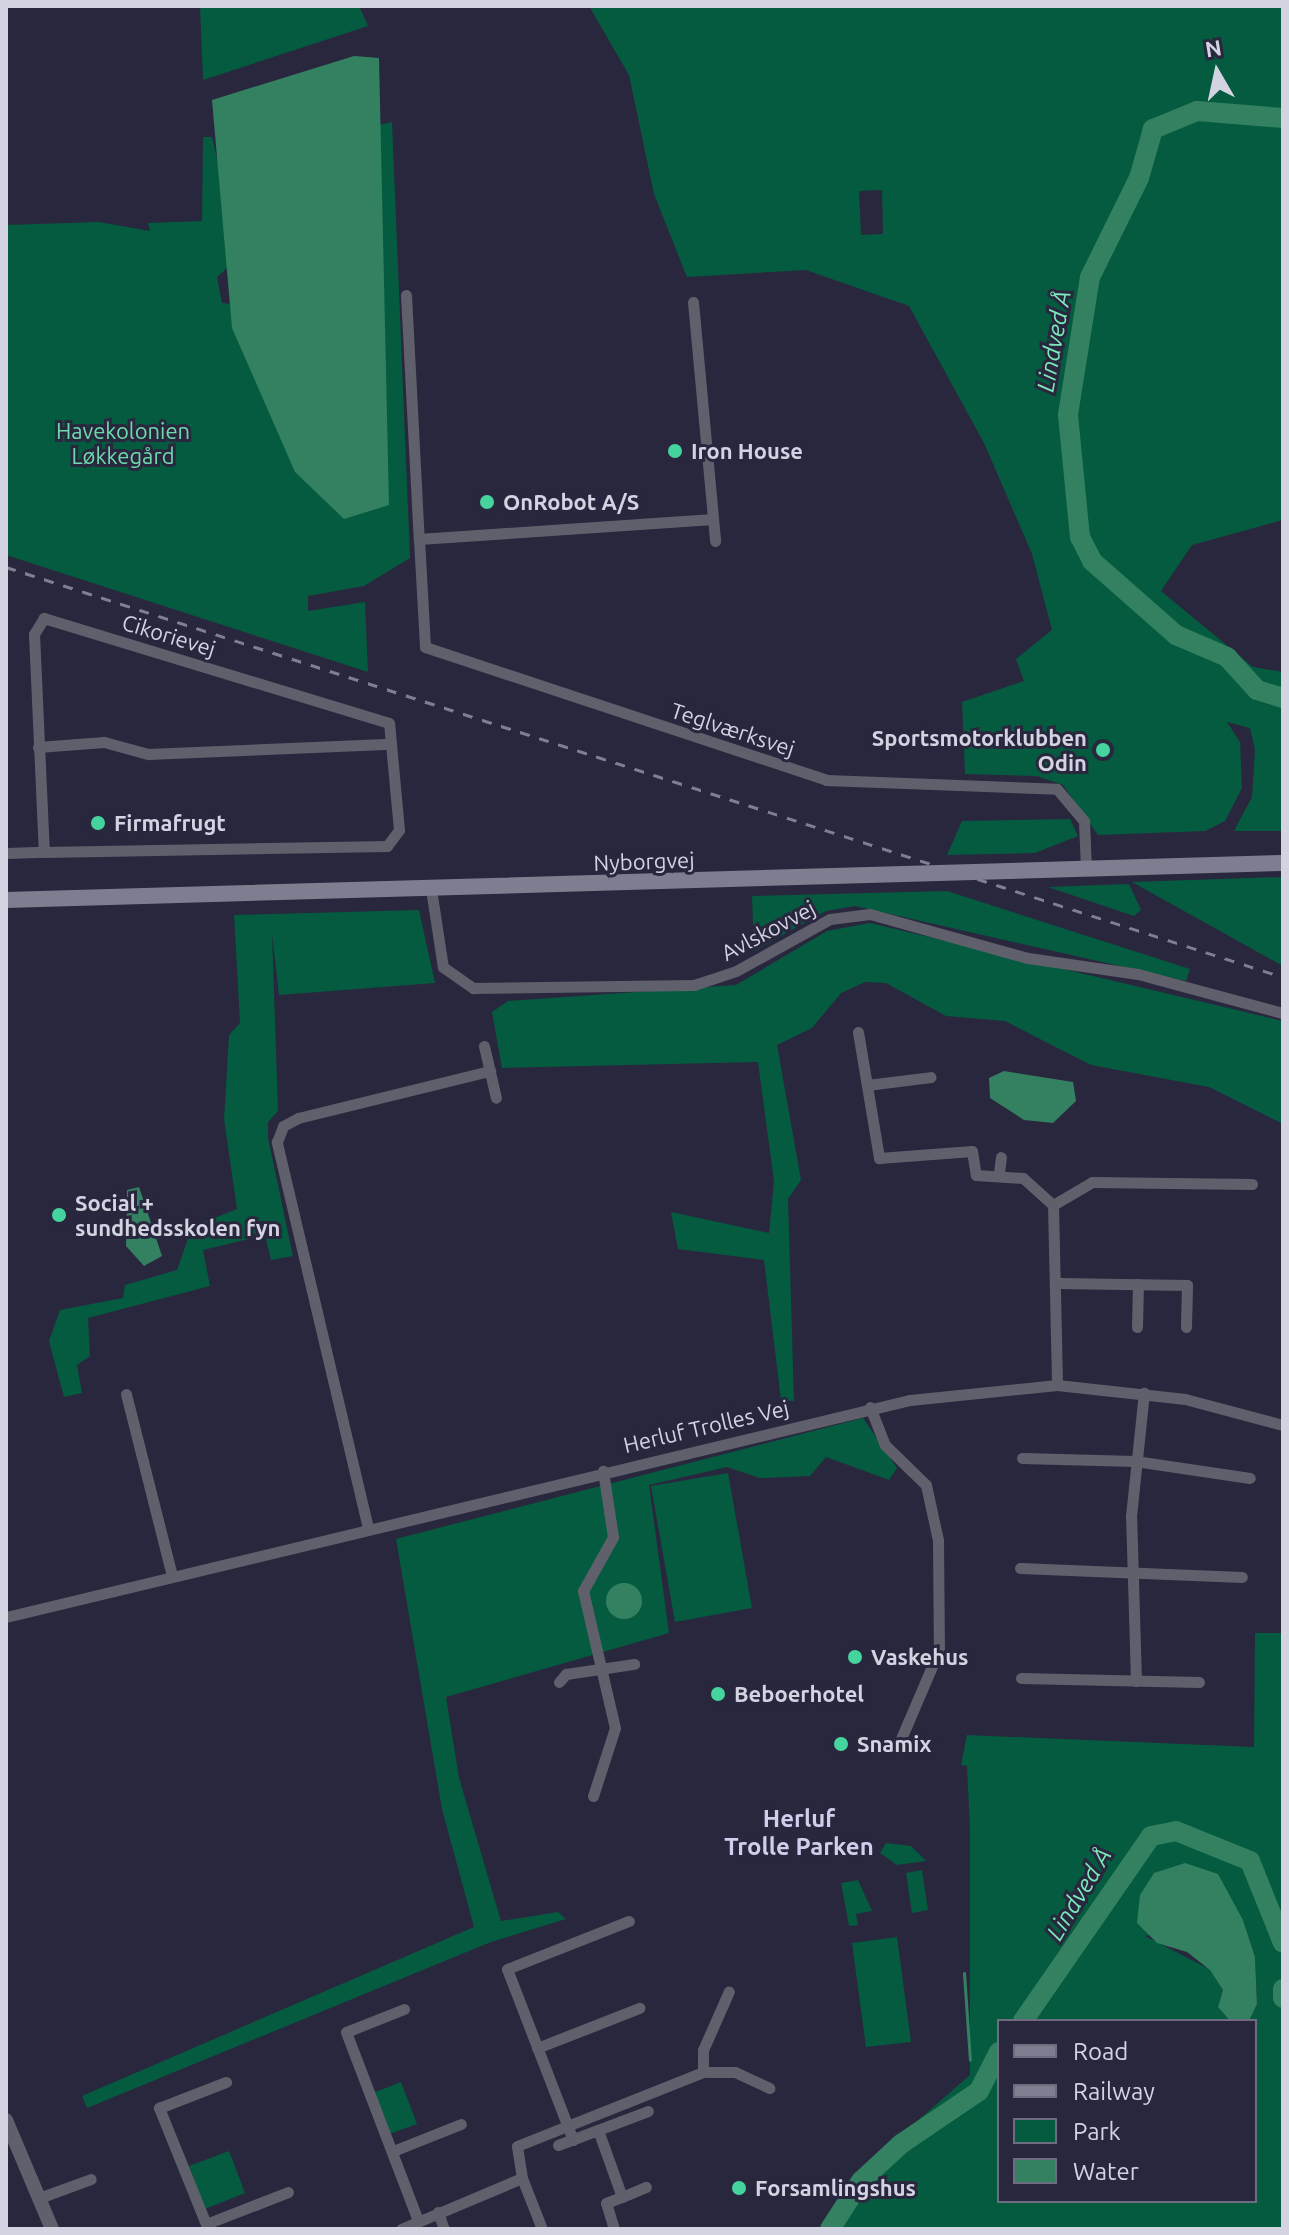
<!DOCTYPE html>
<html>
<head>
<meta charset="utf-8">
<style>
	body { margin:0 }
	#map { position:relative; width:1289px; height:2235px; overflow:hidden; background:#29273e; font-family:Ubuntu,sans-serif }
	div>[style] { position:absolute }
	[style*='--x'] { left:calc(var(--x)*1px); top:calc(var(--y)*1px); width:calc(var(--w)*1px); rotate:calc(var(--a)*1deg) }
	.green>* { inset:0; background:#045b3f }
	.water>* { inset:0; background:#338161 }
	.round { border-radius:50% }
	.stream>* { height:3px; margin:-1.5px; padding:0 1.5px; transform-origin:1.5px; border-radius:1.5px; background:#338161 }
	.river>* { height:20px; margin:-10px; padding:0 10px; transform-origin:10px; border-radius:10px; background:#338161 }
	.minor>* { height:11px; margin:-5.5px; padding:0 5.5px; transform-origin:5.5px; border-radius:5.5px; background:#60606c }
	.tertiary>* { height:14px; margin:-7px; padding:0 7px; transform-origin:7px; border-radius:7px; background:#60606c }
	.secondary>* { height:16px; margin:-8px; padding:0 8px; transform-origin:8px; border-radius:8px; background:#7f7e91 }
	.rail>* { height:3px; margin-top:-1.5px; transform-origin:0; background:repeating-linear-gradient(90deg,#807f92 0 10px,transparent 0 20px) }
	.dots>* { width:22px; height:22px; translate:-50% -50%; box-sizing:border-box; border:4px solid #29273e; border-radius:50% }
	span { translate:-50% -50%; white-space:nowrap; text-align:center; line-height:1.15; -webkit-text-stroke:6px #29273e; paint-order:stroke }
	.park-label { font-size:22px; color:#6edaac }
	.poi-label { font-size:22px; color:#d3d3e2; font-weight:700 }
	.left { translate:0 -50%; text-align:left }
	.right { translate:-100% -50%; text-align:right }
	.street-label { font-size:22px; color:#d3d3e2 }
	.water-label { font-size:24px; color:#7be8b9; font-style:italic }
	.neighbourhood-label { font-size:24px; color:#cfcfed; font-weight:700 }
	.frame { position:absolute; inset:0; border:8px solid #d3d3e2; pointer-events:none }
	.legend { position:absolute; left:997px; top:2019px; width:260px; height:184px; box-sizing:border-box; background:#29273e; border:2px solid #6d6c80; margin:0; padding:10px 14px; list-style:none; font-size:24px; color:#d3d3e2 }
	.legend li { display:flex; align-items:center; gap:16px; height:40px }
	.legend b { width:40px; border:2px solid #6d6c80 }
	.north { position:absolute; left:1177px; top:32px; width:80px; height:80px; -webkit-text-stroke:6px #29273e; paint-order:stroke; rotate:351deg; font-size:22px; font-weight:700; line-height:32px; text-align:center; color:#d3d3e2 }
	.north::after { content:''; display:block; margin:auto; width:28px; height:36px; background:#d3d3e2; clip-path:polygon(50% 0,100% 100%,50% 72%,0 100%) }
</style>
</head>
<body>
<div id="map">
	<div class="green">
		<div style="clip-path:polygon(200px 6px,359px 6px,368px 26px,203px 80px)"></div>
		<div style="clip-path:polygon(evenodd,589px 6px,1283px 6px,1283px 520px,1192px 545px,1161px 591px,1253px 667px,1283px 672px,1283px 831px,1234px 831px,1252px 797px,1255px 750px,1250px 728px,1227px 722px,1240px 742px,1242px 788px,1225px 821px,1205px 831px,1098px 835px,1063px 785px,1037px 776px,965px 774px,962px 702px,1024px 681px,1016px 659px,1052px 630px,1032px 554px,984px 443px,909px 306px,806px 270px,687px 277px,654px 194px,629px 75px,589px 6px,882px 190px,883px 234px,861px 235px,859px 191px,882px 190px)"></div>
		<div style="clip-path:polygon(392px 122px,410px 558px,364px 586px,308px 596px,308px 611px,365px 602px,368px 672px,6px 555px,6px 225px,99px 222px,150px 231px,148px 223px,202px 221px,203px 137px,212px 137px,240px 257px,217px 277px,222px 303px,249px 306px,380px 125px)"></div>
		<div style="clip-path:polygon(1070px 819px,1078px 836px,1035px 853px,947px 855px,962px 821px)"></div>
		<div style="clip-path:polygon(1283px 877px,1283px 966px,1132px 882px)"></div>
		<div style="clip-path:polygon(1129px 884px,1141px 910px,1134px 916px,1048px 887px)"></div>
		<div style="clip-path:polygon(947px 891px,1190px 969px,1186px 981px,855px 906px,826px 911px,754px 951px,752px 896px)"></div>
		<div style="clip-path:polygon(419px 910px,435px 983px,279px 995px,272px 933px,278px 1111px,268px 1122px,268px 1138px,293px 1256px,271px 1260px,265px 1235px,203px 1250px,210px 1286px,88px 1318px,90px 1356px,77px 1365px,82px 1393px,64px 1397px,49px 1341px,60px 1310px,123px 1298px,125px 1285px,177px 1270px,192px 1227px,237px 1209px,224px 1119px,229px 1035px,240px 1023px,234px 915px)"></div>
		<div style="clip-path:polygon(870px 923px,1283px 1021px,1283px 1124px,1209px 1087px,1091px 1065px,1005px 1021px,946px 1016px,886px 983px,865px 982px,841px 993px,812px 1028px,777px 1045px,801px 1180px,788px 1199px,794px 1401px,781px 1400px,764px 1260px,678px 1249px,671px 1212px,769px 1233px,774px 1182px,758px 1062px,502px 1068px,492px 1012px,508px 1001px,736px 985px,827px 931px)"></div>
		<div style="clip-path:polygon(863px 1418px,897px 1468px,889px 1480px,826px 1457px,810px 1476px,760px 1478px,727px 1467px,649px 1485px,669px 1633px,446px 1697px,459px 1778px,501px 1921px,558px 1912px,566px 1919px,491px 1942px,87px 2108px,82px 2096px,474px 1927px,442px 1809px,396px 1539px)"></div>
		<div style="clip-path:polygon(728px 1473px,752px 1608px,675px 1622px,651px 1486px)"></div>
		<div style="clip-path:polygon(evenodd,1255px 1633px,1283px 1633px,1283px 2229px,833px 2229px,862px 2194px,869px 2163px,970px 2075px,970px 1829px,967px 1766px,961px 1765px,967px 1735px,1254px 1747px,1255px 1633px,1243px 1920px,1255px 1957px,1257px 2004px,1249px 2021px,1255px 2021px,1255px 2201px,999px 2201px,999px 2021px,1230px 2021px,1218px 2007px,1223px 1990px,1211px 1970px,1145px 1936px,1243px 1920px)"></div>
		<div style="clip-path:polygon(886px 1843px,911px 1846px,926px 1861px,897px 1865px,880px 1853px)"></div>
		<div style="clip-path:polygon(922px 1870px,928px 1910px,912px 1913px,906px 1873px)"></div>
		<div style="clip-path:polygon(858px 1880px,872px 1911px,856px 1914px,858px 1925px,849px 1926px,841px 1883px)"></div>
		<div style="clip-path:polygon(897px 1937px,911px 2042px,866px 2047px,852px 1943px)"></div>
		<div style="clip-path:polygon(401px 2082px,417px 2124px,389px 2134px,373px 2093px)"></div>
		<div style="clip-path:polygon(229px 2151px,245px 2193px,205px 2209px,189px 2166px)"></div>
	</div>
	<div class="water">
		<div style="clip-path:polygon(354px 56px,379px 58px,389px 505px,344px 519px,295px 472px,232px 328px,212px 100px)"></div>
		<div style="clip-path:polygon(1004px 1071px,1073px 1082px,1076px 1101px,1053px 1123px,1024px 1120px,990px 1098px,989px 1078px)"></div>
		<div style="clip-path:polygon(139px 1187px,162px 1256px,144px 1266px,126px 1246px,127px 1190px)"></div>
		<div class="round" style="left:606px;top:1583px;width:36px;height:36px"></div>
		<div style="clip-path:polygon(1185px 1863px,1218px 1874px,1243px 1920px,1255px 1957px,1257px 2004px,1249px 2021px,1230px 2021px,1218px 2007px,1223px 1990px,1210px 1970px,1187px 1952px,1157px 1943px,1137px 1923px,1140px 1895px,1154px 1873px)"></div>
	</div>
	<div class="stream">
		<div style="--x:964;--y:1973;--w:87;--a:86.1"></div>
	</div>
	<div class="river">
		<div style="--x:1283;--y:118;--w:86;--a:-175.3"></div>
		<div style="--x:1197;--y:111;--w:48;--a:157.8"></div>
		<div style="--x:1153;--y:129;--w:51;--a:105.9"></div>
		<div style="--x:1139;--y:178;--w:110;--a:116.3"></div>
		<div style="--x:1090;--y:277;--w:140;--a:99.1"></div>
		<div style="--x:1068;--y:415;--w:123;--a:84.4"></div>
		<div style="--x:1080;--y:537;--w:27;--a:63"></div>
		<div style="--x:1092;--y:561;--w:112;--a:41.4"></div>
		<div style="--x:1176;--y:635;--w:56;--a:23.3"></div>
		<div style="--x:1227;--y:657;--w:45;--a:47.7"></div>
		<div style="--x:1257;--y:690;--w:27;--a:17"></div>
		<div style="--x:1283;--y:1989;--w:9;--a:90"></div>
		<div style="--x:1023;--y:2021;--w:225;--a:-55.3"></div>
		<div style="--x:1151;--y:1836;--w:25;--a:-11"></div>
		<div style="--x:1176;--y:1831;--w:80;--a:22.1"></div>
		<div style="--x:1250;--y:1861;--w:88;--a:68.1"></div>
		<div style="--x:830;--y:2229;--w:57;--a:-57.1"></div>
		<div style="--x:861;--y:2181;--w:54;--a:-42.8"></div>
		<div style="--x:901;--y:2144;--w:94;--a:-34.2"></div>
		<div style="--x:979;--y:2091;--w:44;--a:-62.9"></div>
	</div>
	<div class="minor">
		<div style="--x:406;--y:295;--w:244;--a:87"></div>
		<div style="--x:693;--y:302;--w:240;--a:84.7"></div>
		<div style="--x:713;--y:519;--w:295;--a:176.1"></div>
		<div style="--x:419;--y:539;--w:108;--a:86.8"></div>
		<div style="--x:425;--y:647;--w:422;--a:18.3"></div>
		<div style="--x:826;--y:780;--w:231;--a:2.2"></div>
		<div style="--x:1057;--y:789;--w:42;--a:49.8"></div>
		<div style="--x:1084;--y:821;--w:48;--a:87.6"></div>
		<div style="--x:38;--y:747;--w:66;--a:-4.3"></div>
		<div style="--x:104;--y:742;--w:46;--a:15.3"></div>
		<div style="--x:148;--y:754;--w:243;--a:-2.4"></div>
		<div style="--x:6;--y:853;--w:38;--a:-2"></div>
		<div style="--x:44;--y:852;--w:343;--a:-1"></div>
		<div style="--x:387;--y:846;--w:20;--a:-53"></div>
		<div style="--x:399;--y:830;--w:107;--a:-95.3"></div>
		<div style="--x:389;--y:723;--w:361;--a:-163.1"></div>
		<div style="--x:44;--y:618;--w:19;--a:122"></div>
		<div style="--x:34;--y:634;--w:218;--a:87.4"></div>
		<div style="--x:431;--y:889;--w:79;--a:81.3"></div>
		<div style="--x:443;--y:967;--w:37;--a:35"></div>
		<div style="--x:473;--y:988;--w:221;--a:-0.8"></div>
		<div style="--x:694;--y:985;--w:44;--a:-18.4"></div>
		<div style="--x:736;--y:971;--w:107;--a:-29"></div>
		<div style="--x:830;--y:919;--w:40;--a:-7.1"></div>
		<div style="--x:870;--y:914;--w:164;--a:15.6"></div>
		<div style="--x:1028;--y:958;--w:111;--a:8.3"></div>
		<div style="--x:1138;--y:974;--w:150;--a:15.1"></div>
		<div style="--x:858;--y:1032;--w:128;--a:80.5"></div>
		<div style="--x:879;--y:1158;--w:93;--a:-4.3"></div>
		<div style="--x:972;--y:1151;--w:24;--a:81"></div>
		<div style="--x:976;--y:1175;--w:47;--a:3.7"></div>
		<div style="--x:1023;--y:1178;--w:40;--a:42"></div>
		<div style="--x:1053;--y:1205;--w:180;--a:88.7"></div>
		<div style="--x:484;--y:1046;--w:53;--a:77"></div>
		<div style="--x:867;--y:1085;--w:64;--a:-7.1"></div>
		<div style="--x:999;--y:1173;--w:16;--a:-83"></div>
		<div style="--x:1053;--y:1205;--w:45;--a:-30.5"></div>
		<div style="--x:1092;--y:1182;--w:160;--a:0.7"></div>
		<div style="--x:1059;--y:1283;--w:128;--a:0.9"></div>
		<div style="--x:1187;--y:1285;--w:42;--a:91.4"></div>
		<div style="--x:1137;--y:1327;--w:43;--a:-88.7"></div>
		<div style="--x:126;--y:1394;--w:188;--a:75.8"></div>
		<div style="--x:870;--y:1407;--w:41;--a:68.5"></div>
		<div style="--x:885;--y:1445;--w:57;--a:44.3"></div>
		<div style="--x:926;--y:1485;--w:56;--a:77.7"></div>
		<div style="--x:938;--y:1540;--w:110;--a:89.5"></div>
		<div style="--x:939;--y:1650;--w:99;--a:113.2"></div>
		<div style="--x:1022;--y:1458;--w:113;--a:1.5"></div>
		<div style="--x:1135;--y:1461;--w:116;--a:8.4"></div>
		<div style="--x:368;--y:1528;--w:397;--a:-103.3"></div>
		<div style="--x:277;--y:1142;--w:17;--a:-69"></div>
		<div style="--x:283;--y:1126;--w:17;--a:-28"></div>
		<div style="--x:298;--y:1118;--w:198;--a:-13.8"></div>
		<div style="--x:1020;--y:1568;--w:222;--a:2.3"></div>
		<div style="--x:6;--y:1617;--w:930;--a:-13.5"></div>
		<div style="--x:910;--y:1400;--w:148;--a:-5.8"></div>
		<div style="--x:1057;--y:1385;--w:129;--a:6.2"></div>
		<div style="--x:1185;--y:1399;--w:101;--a:14.9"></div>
		<div style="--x:1021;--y:1678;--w:178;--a:1.3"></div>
		<div style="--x:1136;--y:1681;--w:165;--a:-91.7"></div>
		<div style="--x:1131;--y:1516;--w:124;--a:-84"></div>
		<div style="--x:559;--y:1682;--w:11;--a:-49"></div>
		<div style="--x:566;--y:1674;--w:69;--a:-8.4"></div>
		<div style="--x:593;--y:1796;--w:71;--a:-72.1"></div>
		<div style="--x:615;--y:1728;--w:141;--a:-103.1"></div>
		<div style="--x:583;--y:1591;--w:62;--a:-60.9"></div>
		<div style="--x:613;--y:1537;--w:67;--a:-98.6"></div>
		<div style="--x:404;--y:2009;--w:62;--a:158.4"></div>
		<div style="--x:346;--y:2032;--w:202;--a:69.1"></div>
		<div style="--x:537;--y:2048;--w:110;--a:-21.4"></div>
		<div style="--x:703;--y:2072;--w:32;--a:0"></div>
		<div style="--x:735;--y:2072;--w:38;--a:25"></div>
		<div style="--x:598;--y:2130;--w:71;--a:70.3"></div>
		<div style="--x:622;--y:2197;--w:26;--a:-23"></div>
		<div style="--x:573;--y:2140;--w:183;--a:-111.1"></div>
		<div style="--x:507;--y:1969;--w:131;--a:-21.5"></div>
		<div style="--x:558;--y:2145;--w:96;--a:-20.7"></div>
		<div style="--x:393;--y:2151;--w:73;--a:-21.7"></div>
		<div style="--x:522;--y:2178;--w:55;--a:68.6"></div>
		<div style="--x:39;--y:2198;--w:55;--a:-20.1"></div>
		<div style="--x:438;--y:2212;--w:18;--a:71"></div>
		<div style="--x:206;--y:2224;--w:88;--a:-21.3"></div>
		<div style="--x:208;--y:2229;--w:131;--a:-112"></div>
		<div style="--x:159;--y:2108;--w:72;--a:-21.2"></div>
		<div style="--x:401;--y:2229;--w:131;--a:-22.9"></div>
		<div style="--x:522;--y:2178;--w:32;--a:-99"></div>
		<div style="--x:517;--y:2146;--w:200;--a:-21.7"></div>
		<div style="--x:703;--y:2072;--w:22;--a:-90"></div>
		<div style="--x:703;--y:2050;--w:64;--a:-66.2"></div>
		<div style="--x:614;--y:2229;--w:27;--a:-107"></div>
		<div style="--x:606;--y:2203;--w:17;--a:-21"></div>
	</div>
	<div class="tertiary">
		<div style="--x:6;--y:2120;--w:118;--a:67.1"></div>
	</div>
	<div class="secondary">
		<div style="--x:6;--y:900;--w:1278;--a:-1.66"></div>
	</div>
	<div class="rail">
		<div style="--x:6;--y:567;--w:1341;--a:17.8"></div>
	</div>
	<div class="dots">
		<div style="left:675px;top:451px;background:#46d49e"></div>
		<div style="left:487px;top:502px;background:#46d49e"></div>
		<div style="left:1103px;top:750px;background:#46d49e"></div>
		<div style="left:98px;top:823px;background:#46d49e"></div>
		<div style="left:59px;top:1215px;background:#46d49e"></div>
		<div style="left:855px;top:1657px;background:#46d49e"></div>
		<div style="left:718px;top:1694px;background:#46d49e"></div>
		<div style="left:841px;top:1744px;background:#46d49e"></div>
		<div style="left:739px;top:2188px;background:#46d49e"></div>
	</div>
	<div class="park-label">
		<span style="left:123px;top:443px">Havekolonien<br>Løkkegård</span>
	</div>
	<div class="poi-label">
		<span class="left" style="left:691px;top:451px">Iron House</span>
		<span class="left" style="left:503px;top:502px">OnRobot A/S</span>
		<span class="right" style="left:1087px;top:750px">Sportsmotorklubben<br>Odin</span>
		<span class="left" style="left:114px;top:823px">Firmafrugt</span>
		<span class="left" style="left:75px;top:1215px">Social +<br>sundhedsskolen fyn</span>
		<span class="left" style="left:871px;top:1657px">Vaskehus</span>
		<span class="left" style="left:734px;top:1694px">Beboerhotel</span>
		<span class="left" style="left:857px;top:1744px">Snamix</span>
		<span class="left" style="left:755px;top:2188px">Forsamlingshus</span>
	</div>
	<div class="street-label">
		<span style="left:169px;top:635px;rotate:17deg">Cikorievej</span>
		<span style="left:733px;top:729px;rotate:18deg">Teglværksvej</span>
		<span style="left:644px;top:861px;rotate:-2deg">Nyborgvej</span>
		<span style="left:768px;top:930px;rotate:-28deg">Avlskovvej</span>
		<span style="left:706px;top:1426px;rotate:-13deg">Herluf Trolles Vej</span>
	</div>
	<div class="water-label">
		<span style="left:1054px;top:341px;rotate:-80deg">Lindved Å</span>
		<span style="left:1079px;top:1894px;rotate:-59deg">Lindved Å</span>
	</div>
	<div class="neighbourhood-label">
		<span style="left:799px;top:1833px">Herluf<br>Trolle Parken</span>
	</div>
	<div class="frame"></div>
	<ul class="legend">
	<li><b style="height:10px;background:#7f7e91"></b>Road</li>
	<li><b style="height:10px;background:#807f92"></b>Railway</li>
	<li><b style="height:22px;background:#045b3f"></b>Park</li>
	<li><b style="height:22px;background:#338161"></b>Water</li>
	</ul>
	<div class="north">N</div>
</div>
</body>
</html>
